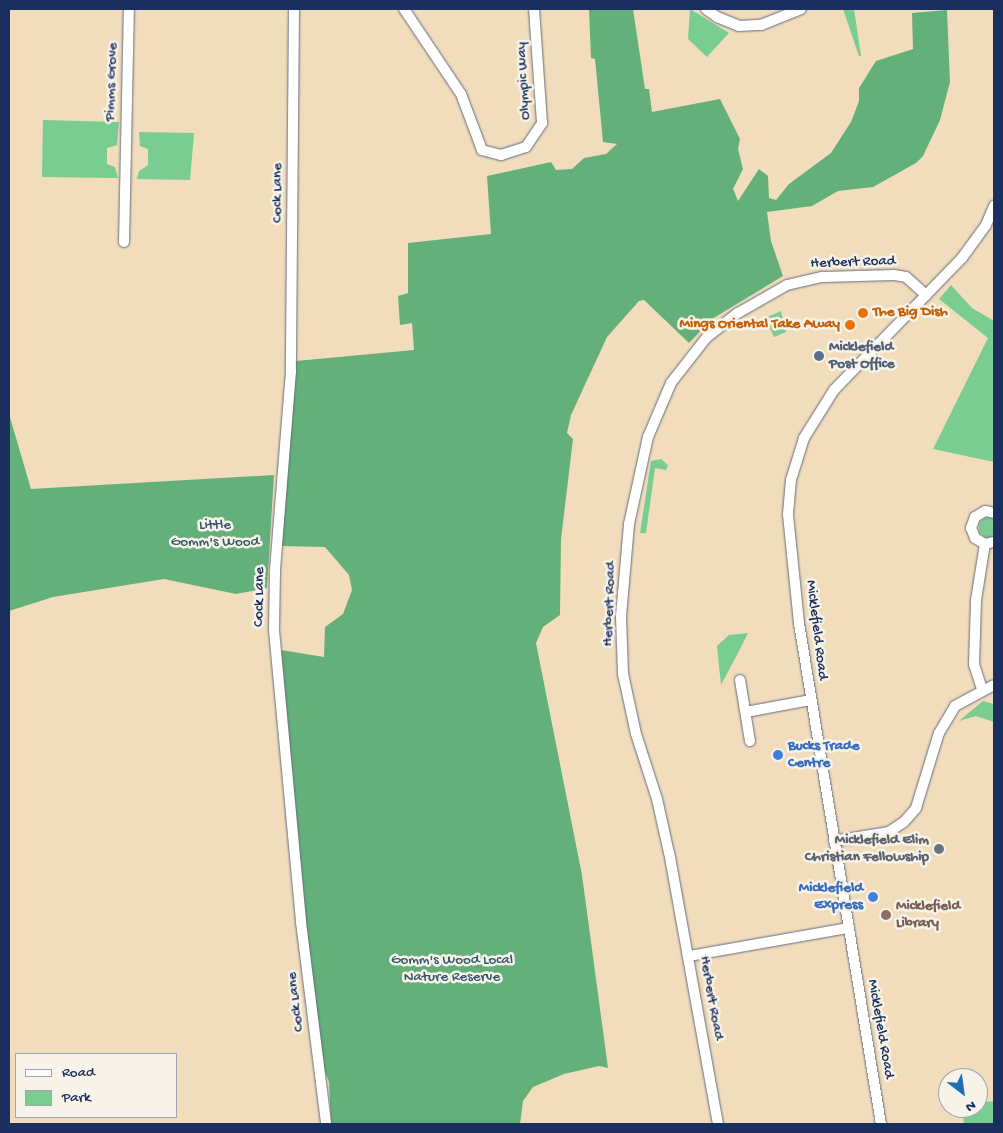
<!DOCTYPE html>
<html>
<head>
<meta charset="utf-8">
<style>
	body { margin:0 }
	#map { position:relative; width:1003px; height:1133px; overflow:hidden; background:#f1dcbc; font-family:"Gochi Hand",sans-serif }
	div>[style] { position:absolute }
	[style*='--x'] { left:calc(var(--x)*1px); top:calc(var(--y)*1px); width:calc(var(--w)*1px); rotate:calc(var(--a)*1deg) }
	.green>* { inset:0; background:#7acd90 }
	.forest>* { inset:0; background:#63b07a }
	.roads { filter:drop-shadow(0 0 1px #666c7f) drop-shadow(0 0 1px #666c7f) }
	.minor>* { height:10px; margin:-5px; padding:0 5px; transform-origin:5px; border-radius:5px; background:#fff }
	.dots>* { width:14px; height:14px; translate:-50% -50%; box-sizing:border-box; border:2px solid #f7f3e8; border-radius:50% }
	span { translate:-50% -50%; white-space:nowrap; text-align:center; line-height:1.15; -webkit-text-stroke:5px #f7f3e8; paint-order:stroke }
	.street-label { font-size:15px; color:#1b2f5e }
	.food-label { font-size:15px; color:#c56008; font-weight:700 }
	.left { translate:0 -50%; text-align:left }
	.right { translate:-100% -50%; text-align:right }
	.service-label { font-size:15px; color:#4e5e75; font-weight:700 }
	.park-label { font-size:15px; color:#33566a }
	.shop-label { font-size:15px; color:#366cbe; font-weight:700 }
	.worship-label { font-size:15px; color:#5b616d; font-weight:700 }
	.education-label { font-size:15px; color:#785e54; font-weight:700 }
	.frame { position:absolute; inset:0; border:10px solid #1b2f5e; pointer-events:none }
	.legend { position:absolute; left:15px; top:1053px; width:162px; height:65px; box-sizing:border-box; background:#f7f3e8; border:1px solid #9fa5b1; margin:0; padding:6px 9px; list-style:none; font-size:15px; color:#1b2f5e }
	.legend li { display:flex; align-items:center; gap:10px; height:25px }
	.legend b { width:25px; border:1px solid #9fa5b1 }
	.north { position:absolute; left:938px; top:1068px; width:50px; height:50px; box-sizing:border-box; background:#f7f3e8; border:1px solid #9fa5b1; border-radius:50%; rotate:150deg; font-size:14px; font-weight:700; line-height:20px; text-align:center; color:#1b2f5e }
	.north::after { content:''; display:block; margin:auto; width:18px; height:22px; background:#1f6fb2; clip-path:polygon(50% 0,100% 100%,50% 72%,0 100%) }
</style>
</head>
<body>
<div id="map">
	<div class="green">
		<div style="clip-path:polygon(690px 9px,729px 33px,707px 57px,688px 39px)"></div>
		<div style="clip-path:polygon(843px 9px,854px 9px,861px 56px,859px 56px)"></div>
		<div style="clip-path:polygon(43px 120px,119px 122px,117px 145px,107px 148px,107px 164px,115px 167px,118px 178px,42px 177px)"></div>
		<div style="clip-path:polygon(139px 132px,194px 133px,190px 180px,137px 179px,139px 171px,148px 165px,148px 149px,140px 146px)"></div>
		<div style="clip-path:polygon(951px 285px,972px 308px,994px 321px,994px 462px,933px 449px,988px 338px,939px 299px)"></div>
		<div style="clip-path:polygon(781px 311px,786px 332px,774px 337px,765px 318px)"></div>
		<div style="clip-path:polygon(661px 459px,668px 465px,666px 470px,655px 468px,646px 533px,640px 533px,651px 461px)"></div>
		<div style="clip-path:polygon(994px 517px,994px 539px,988px 540px,979px 532px,979px 524px,984px 518px)"></div>
		<div style="clip-path:polygon(748px 633px,739px 651px,721px 685px,717px 646px,729px 635px)"></div>
		<div style="clip-path:polygon(983px 701px,994px 704px,994px 722px,976px 716px,959px 721px)"></div>
		<div style="clip-path:polygon(994px 1101px,994px 1124px,964px 1124px,962px 1108px,978px 1108px,978px 1103px)"></div>
	</div>
	<div class="forest">
		<div style="clip-path:polygon(589px 9px,633px 9px,645px 89px,649px 89px,652px 112px,720px 99px,740px 139px,738px 149px,743px 169px,733px 189px,738px 201px,759px 169px,768px 176px,769px 198px,776px 200px,789px 184px,831px 153px,851px 122px,859px 101px,859px 88px,876px 61px,913px 49px,912px 13px,947px 10px,950px 82px,940px 120px,923px 156px,916px 163px,873px 187px,838px 191px,812px 206px,767px 212px,771px 241px,783px 276px,712px 319px,689px 343px,644px 300px,639px 301px,607px 337px,571px 415px,567px 433px,573px 439px,561px 539px,560px 615px,543px 627px,536px 643px,582px 875px,608px 1068px,599px 1066px,564px 1074px,533px 1087px,523px 1101px,520px 1124px,331px 1124px,329px 1082px,323px 1066px,308px 946px,281px 650px,324px 657px,325px 627px,343px 614px,352px 590px,349px 575px,325px 547px,279px 546px,296px 361px,414px 350px,412px 323px,400px 325px,398px 296px,408px 293px,408px 243px,491px 234px,487px 176px,551px 162px,556px 170px,572px 169px,584px 158px,606px 154px,617px 144px,603px 142px,595px 59px,591px 58px)"></div>
		<div style="clip-path:polygon(9px 414px,31px 489px,274px 475px,267px 588px,236px 594px,164px 579px,53px 597px,9px 611px)"></div>
	</div>
	<div class="roads">
		<div class="minor">
			<div style="--x:294;--y:9;--w:362;--a:90.5"></div>
			<div style="--x:291;--y:371;--w:202;--a:94.6"></div>
			<div style="--x:275;--y:572;--w:58;--a:91"></div>
			<div style="--x:274;--y:630;--w:293;--a:84.7"></div>
			<div style="--x:301;--y:922;--w:204;--a:82.9"></div>
			<div style="--x:404;--y:9;--w:102;--a:56.2"></div>
			<div style="--x:461;--y:94;--w:60;--a:69.4"></div>
			<div style="--x:482;--y:150;--w:20;--a:15"></div>
			<div style="--x:501;--y:155;--w:26;--a:-18"></div>
			<div style="--x:526;--y:147;--w:29;--a:-56"></div>
			<div style="--x:542;--y:123;--w:114;--a:-94"></div>
			<div style="--x:706;--y:9;--w:14;--a:36"></div>
			<div style="--x:717;--y:17;--w:24;--a:22"></div>
			<div style="--x:739;--y:26;--w:22;--a:-3"></div>
			<div style="--x:761;--y:25;--w:43;--a:-21.8"></div>
			<div style="--x:124;--y:242;--w:233;--a:-88.8"></div>
			<div style="--x:994;--y:513;--w:9;--a:-167"></div>
			<div style="--x:985;--y:511;--w:12;--a:149"></div>
			<div style="--x:975;--y:517;--w:12;--a:110"></div>
			<div style="--x:971;--y:528;--w:11;--a:68"></div>
			<div style="--x:975;--y:538;--w:12;--a:31"></div>
			<div style="--x:985;--y:544;--w:9;--a:-13"></div>
			<div style="--x:740;--y:680;--w:62;--a:80.7"></div>
			<div style="--x:982;--y:689;--w:25;--a:-108"></div>
			<div style="--x:974;--y:665;--w:65;--a:-88.2"></div>
			<div style="--x:976;--y:600;--w:57;--a:-80.9"></div>
			<div style="--x:746;--y:712;--w:65;--a:-10.6"></div>
			<div style="--x:834;--y:841;--w:56;--a:-9.3"></div>
			<div style="--x:889;--y:832;--w:18;--a:-34"></div>
			<div style="--x:904;--y:822;--w:18;--a:-49"></div>
			<div style="--x:916;--y:808;--w:78;--a:-73"></div>
			<div style="--x:939;--y:733;--w:31;--a:-59"></div>
			<div style="--x:955;--y:706;--w:44;--a:-28.3"></div>
			<div style="--x:689;--y:956;--w:160;--a:-10"></div>
			<div style="--x:718;--y:1124;--w:275;--a:-100.2"></div>
			<div style="--x:669;--y:853;--w:55;--a:-102.5"></div>
			<div style="--x:657;--y:799;--w:68;--a:-107.9"></div>
			<div style="--x:636;--y:734;--w:61;--a:-102.2"></div>
			<div style="--x:623;--y:674;--w:58;--a:-92"></div>
			<div style="--x:621;--y:616;--w:92;--a:-85"></div>
			<div style="--x:629;--y:524;--w:89;--a:-77.7"></div>
			<div style="--x:648;--y:437;--w:59;--a:-66.9"></div>
			<div style="--x:671;--y:383;--w:58;--a:-52"></div>
			<div style="--x:707;--y:337;--w:39;--a:-38"></div>
			<div style="--x:738;--y:313;--w:56;--a:-29.7"></div>
			<div style="--x:787;--y:285;--w:37;--a:-13"></div>
			<div style="--x:823;--y:277;--w:71;--a:-1.6"></div>
			<div style="--x:894;--y:275;--w:12;--a:9"></div>
			<div style="--x:906;--y:277;--w:27;--a:42"></div>
			<div style="--x:881;--y:1124;--w:508;--a:-99.3"></div>
			<div style="--x:799;--y:623;--w:110;--a:-95.8"></div>
			<div style="--x:788;--y:514;--w:34;--a:-85"></div>
			<div style="--x:791;--y:480;--w:44;--a:-72.8"></div>
			<div style="--x:804;--y:438;--w:57;--a:-58"></div>
			<div style="--x:834;--y:390;--w:184;--a:-45.9"></div>
			<div style="--x:962;--y:258;--w:41;--a:-54"></div>
			<div style="--x:986;--y:225;--w:21;--a:-67"></div>
		</div>
	</div>
	<div class="dots">
		<div style="left:863px;top:313px;background:#e8710a"></div>
		<div style="left:850px;top:325px;background:#e8710a"></div>
		<div style="left:819px;top:356px;background:#5c6f8a"></div>
		<div style="left:778px;top:755px;background:#3f7fe0"></div>
		<div style="left:939px;top:849px;background:#6b7280"></div>
		<div style="left:873px;top:897px;background:#3f7fe0"></div>
		<div style="left:886px;top:915px;background:#8d6e63"></div>
	</div>
	<div class="street-label">
		<span style="left:524px;top:81px;rotate:-93deg">Olympic Way</span>
		<span style="left:112px;top:82px;rotate:-88deg">Pimms Grove</span>
		<span style="left:278px;top:193px;rotate:-90deg">Cock Lane</span>
		<span style="left:853px;top:263px;rotate:-2deg">Herbert Road</span>
		<span style="left:260px;top:597px;rotate:-89deg">Cock Lane</span>
		<span style="left:610px;top:604px;rotate:-88deg">Herbert Road</span>
		<span style="left:816px;top:630px;rotate:83deg">Micklefield Road</span>
		<span style="left:711px;top:998px;rotate:80deg">Herbert Road</span>
		<span style="left:296px;top:1002px;rotate:-97deg">Cock Lane</span>
		<span style="left:880px;top:1029px;rotate:80deg">Micklefield Road</span>
	</div>
	<div class="food-label">
		<span class="left" style="left:873px;top:313px">The Big Dish</span>
		<span class="right" style="left:840px;top:325px">Mings Oriental Take Away</span>
	</div>
	<div class="service-label">
		<span class="left" style="left:829px;top:356px">Micklefield<br>Post Office</span>
	</div>
	<div class="park-label">
		<span style="left:215px;top:534px">Little<br>Gomm's Wood</span>
		<span style="left:452px;top:969px">Gomm's Wood Local<br>Nature Reserve</span>
	</div>
	<div class="shop-label">
		<span class="left" style="left:788px;top:755px">Bucks Trade<br>Centre</span>
		<span class="right" style="left:863px;top:897px">Micklefield<br>Express</span>
	</div>
	<div class="worship-label">
		<span class="right" style="left:929px;top:849px">Micklefield Elim<br>Christian Fellowship</span>
	</div>
	<div class="education-label">
		<span class="left" style="left:896px;top:915px">Micklefield<br>Library</span>
	</div>
	<div class="frame"></div>
	<ul class="legend">
	<li><b style="height:6px;background:#fff"></b>Road</li>
	<li><b style="height:14px;background:#7acd90"></b>Park</li>
	</ul>
	<div class="north">N</div>
</div>
</body>
</html>
